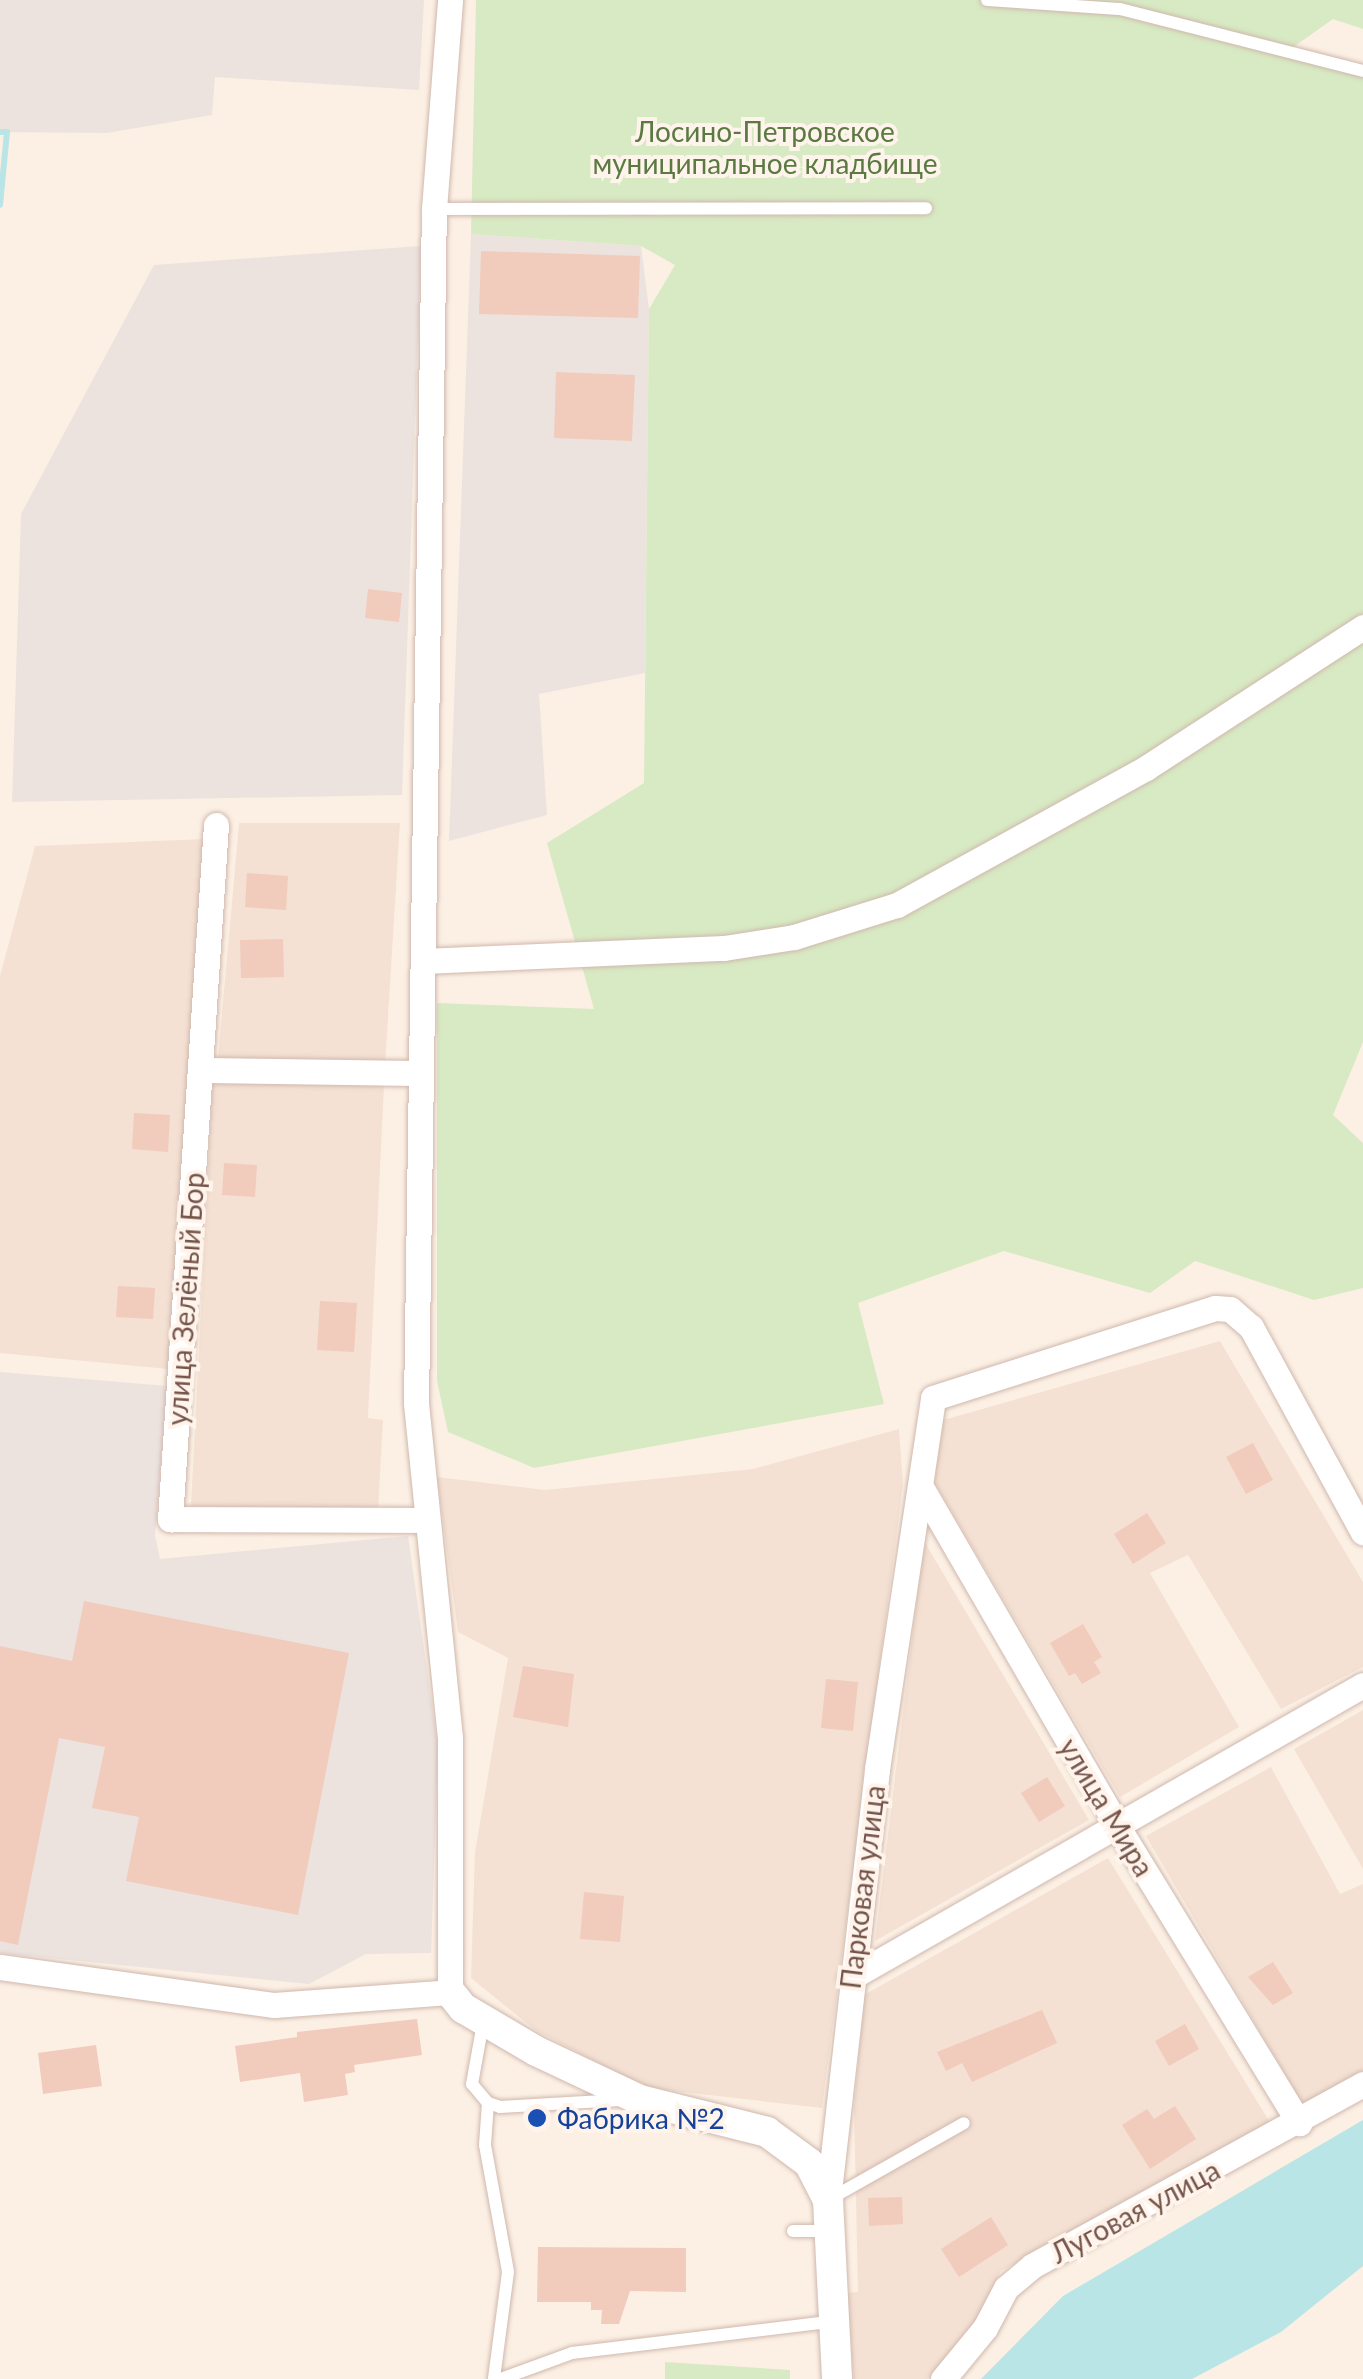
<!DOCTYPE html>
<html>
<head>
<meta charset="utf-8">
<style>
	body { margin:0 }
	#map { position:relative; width:1363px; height:2379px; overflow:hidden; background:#fcf0e4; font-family:Lato,sans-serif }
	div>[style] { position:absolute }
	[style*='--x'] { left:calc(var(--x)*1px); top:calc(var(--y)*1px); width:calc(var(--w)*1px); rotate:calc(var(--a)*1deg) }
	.residential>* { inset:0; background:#f4e1d3 }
	.industrial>* { inset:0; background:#ece3df }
	.green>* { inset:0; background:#d7eac3 }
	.water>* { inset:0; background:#b9e5e6 }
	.stream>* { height:6px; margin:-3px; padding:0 3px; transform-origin:3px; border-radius:3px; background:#b9e5e6 }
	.building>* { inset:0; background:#f1cbbc }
	.roads { filter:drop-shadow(0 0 2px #d0b8ae) drop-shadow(0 0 2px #d0b8ae) }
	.service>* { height:12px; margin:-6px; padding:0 6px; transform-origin:6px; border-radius:6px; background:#fff }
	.minor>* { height:25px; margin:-12.5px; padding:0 12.5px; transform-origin:12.5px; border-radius:12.5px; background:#fff }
	.tertiary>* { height:30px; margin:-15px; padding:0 15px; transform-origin:15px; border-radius:15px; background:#fff }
	.dots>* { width:28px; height:28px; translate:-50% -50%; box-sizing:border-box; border:5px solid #fff4eb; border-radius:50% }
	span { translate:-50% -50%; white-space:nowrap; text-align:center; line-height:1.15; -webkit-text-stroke:8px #fff4eb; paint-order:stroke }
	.park-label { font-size:28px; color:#5a7a42 }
	.street-label { font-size:28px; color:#75544a }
	.transit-label { font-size:28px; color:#164399 }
	.left { translate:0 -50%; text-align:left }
</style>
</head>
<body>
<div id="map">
	<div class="residential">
		<div style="clip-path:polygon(239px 823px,400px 823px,385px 1065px,218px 1059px)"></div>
		<div style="clip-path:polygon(204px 839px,168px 1369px,0 1353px,0 976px,35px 846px)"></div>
		<div style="clip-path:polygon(213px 1077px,384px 1086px,368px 1418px,383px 1420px,378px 1511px,191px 1506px)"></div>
		<div style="clip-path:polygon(1220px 1341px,1363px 1582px,1363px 1667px,1281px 1709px,1188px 1555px,1150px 1573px,1239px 1727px,1120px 1797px,935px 1483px,940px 1421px)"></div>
		<div style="clip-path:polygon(899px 1429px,903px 1485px,822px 2108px,647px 2088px,535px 2030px,471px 1978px,475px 1852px,508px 1658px,458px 1632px,437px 1477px,545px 1490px,753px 1469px)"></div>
		<div style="clip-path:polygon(924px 1541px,1089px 1820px,875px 1941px)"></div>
		<div style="clip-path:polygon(1363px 1710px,1363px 1869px,1294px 1749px)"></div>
		<div style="clip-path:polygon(1271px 1767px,1340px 1894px,1363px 1884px,1363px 2079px,1308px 2114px,1146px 1836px)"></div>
		<div style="clip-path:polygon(1108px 1858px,1271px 2124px,1001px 2271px,965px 2342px,927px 2379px,854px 2379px,847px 2293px,858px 2292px,854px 2108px,864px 1995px)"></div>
	</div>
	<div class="industrial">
		<div style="clip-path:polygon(0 0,424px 0,419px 90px,215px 77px,212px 115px,107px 133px,0 132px)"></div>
		<div style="clip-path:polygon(471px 234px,641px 246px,649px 309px,645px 673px,539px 694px,547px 815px,449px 841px)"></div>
		<div style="clip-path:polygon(421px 246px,402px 795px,12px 802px,21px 514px,154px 265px)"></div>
		<div style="clip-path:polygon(0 1372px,167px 1386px,155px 1535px,160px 1559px,408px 1536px,438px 1747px,431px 1953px,366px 1954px,309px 1984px,0 1953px)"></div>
	</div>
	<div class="green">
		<div style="clip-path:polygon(476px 0,1363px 0,1363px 29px,1333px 19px,1285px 53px,1363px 65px,1363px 1042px,1333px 1115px,1363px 1143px,1363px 1288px,1314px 1300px,1195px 1261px,1150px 1293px,1004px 1251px,858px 1303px,884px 1404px,534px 1468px,448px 1432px,437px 1381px,437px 1003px,594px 1009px,547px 843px,644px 783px,649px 309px,675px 265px,641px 246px,471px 234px)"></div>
		<div style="clip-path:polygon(665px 2362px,790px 2370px,790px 2379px,665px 2379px)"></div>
	</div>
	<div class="water">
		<div style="clip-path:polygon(1363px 2120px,1363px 2266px,1281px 2332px,1192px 2379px,981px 2379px,1063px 2296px)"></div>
	</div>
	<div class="stream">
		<div style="--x:0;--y:132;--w:7;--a:0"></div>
		<div style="--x:7;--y:132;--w:73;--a:95.5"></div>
	</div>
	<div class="building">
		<div style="clip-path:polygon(481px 251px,640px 256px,638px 318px,479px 314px)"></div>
		<div style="clip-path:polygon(556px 372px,635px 375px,632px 441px,554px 438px)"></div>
		<div style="clip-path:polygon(368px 589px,402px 593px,399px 622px,365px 618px)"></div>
		<div style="clip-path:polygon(247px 873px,288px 876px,286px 910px,245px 907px)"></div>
		<div style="clip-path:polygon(283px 939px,284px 977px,241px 978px,240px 940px)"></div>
		<div style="clip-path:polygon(134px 1113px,170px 1115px,168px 1152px,132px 1149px)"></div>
		<div style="clip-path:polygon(224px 1163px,257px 1165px,255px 1197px,222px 1195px)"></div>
		<div style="clip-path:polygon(118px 1286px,155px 1288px,153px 1319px,116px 1317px)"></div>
		<div style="clip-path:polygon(320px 1301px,357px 1303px,354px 1352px,317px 1350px)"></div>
		<div style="clip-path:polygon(1253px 1443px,1273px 1480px,1246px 1494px,1226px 1457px)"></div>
		<div style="clip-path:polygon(1147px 1513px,1166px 1543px,1133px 1564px,1114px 1534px)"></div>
		<div style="clip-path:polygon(84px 1601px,349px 1653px,298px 1915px,126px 1881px,139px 1817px,92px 1808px,105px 1747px,59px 1738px,18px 1945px,0 1941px,0 1646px,72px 1661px)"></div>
		<div style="clip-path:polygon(1083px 1624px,1102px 1657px,1094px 1662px,1101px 1673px,1082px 1684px,1075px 1673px,1069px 1676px,1050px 1643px)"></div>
		<div style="clip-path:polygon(523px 1666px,574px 1674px,568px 1727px,513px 1717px)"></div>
		<div style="clip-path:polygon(826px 1679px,858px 1682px,853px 1731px,821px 1728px)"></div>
		<div style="clip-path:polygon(1047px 1777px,1065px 1806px,1039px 1822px,1021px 1793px)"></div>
		<div style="clip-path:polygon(584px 1892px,624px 1896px,620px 1942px,580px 1939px)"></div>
		<div style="clip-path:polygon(1273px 1962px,1293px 1993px,1273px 2005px,1248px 1977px)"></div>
		<div style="clip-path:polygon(1042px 2010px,1057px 2043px,972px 2082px,962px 2063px,946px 2071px,937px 2052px)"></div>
		<div style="clip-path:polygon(417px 2019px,422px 2055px,354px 2065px,355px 2072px,345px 2074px,348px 2095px,304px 2102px,300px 2073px,240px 2082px,235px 2046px,297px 2037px,297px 2032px)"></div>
		<div style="clip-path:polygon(1185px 2024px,1199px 2049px,1169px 2066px,1155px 2041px)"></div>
		<div style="clip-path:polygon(96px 2045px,102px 2086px,43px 2094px,38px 2053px)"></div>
		<div style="clip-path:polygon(1175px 2106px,1196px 2139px,1150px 2169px,1122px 2125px,1147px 2109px,1154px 2119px)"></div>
		<div style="clip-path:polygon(902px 2197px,903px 2224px,869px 2226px,868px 2198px)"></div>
		<div style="clip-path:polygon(991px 2217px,1008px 2245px,959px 2277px,941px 2249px)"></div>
		<div style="clip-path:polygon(538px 2247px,686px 2248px,686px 2292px,630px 2291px,619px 2324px,601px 2324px,602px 2310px,591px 2310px,591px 2302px,537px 2302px)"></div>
	</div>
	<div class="roads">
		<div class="service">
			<div style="--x:987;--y:0;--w:133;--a:3.9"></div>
			<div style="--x:1120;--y:9;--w:251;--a:14.3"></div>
			<div style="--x:434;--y:209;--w:492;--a:-0.1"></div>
			<div style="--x:483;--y:2023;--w:62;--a:100.2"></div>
			<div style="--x:472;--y:2084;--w:25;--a:50"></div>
			<div style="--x:488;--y:2103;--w:13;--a:18"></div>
			<div style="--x:500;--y:2107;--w:120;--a:-3.3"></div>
			<div style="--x:488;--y:2103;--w:42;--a:94.1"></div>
			<div style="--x:485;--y:2145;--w:129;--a:79.7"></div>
			<div style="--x:508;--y:2272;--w:108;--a:97.5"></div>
			<div style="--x:828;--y:2200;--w:156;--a:-29.5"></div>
			<div style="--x:793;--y:2231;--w:36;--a:0"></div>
			<div style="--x:501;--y:2379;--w:76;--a:-20.1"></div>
			<div style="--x:572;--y:2353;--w:260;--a:-6.9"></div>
		</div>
		<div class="minor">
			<div style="--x:216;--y:825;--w:696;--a:93.79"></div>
			<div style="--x:170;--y:1519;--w:254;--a:0.2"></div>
			<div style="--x:423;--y:961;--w:301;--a:-2.5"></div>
			<div style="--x:724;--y:948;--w:71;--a:-8.9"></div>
			<div style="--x:794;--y:937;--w:108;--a:-17.3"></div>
			<div style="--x:897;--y:905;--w:284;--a:-28.8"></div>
			<div style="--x:1146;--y:768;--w:259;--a:-33"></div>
			<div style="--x:200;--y:1070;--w:221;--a:0.8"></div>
			<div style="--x:921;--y:1487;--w:389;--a:59.9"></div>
			<div style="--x:1116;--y:1824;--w:351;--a:58.5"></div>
			<div style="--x:0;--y:1967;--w:277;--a:7.9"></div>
			<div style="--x:274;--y:2005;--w:176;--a:-4.2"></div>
			<div style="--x:450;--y:1992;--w:254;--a:-90"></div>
			<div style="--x:450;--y:1738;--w:337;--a:-95.8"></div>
			<div style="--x:416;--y:1403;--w:1194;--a:-89.14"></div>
			<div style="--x:434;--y:209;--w:210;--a:-85.6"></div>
			<div style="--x:850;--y:1978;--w:591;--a:-29.73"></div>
			<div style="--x:828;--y:2200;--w:434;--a:-83.5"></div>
			<div style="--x:877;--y:1769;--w:375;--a:-81.4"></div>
			<div style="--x:933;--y:1398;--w:296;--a:-17.7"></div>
			<div style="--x:1215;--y:1308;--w:15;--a:4"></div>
			<div style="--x:1230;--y:1309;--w:28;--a:41"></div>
			<div style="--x:1251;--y:1327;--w:234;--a:61.4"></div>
			<div style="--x:943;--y:2379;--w:66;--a:-50.5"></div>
			<div style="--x:985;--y:2328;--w:45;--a:-62.3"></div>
			<div style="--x:1006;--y:2288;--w:34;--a:-40"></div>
			<div style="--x:1032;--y:2266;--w:378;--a:-28.8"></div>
		</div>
		<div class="tertiary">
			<div style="--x:450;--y:1992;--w:21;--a:51"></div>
			<div style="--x:463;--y:2008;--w:85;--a:30.5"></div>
			<div style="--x:536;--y:2051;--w:115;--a:25.2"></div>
			<div style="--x:640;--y:2100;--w:131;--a:14.1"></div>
			<div style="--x:767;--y:2132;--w:52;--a:36.4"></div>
			<div style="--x:809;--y:2163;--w:42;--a:62.8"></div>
			<div style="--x:828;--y:2200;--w:179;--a:87.1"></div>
		</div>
	</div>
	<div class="dots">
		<div style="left:537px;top:2118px;background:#1a4fb4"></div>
	</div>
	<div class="park-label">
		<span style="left:765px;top:147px">Лосино-Петровское<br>муниципальное кладбище</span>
	</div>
	<div class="street-label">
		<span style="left:185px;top:1299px;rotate:-86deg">улица Зелёный Бор</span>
		<span style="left:1107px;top:1807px;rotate:59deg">улица Мира</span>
		<span style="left:862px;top:1887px;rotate:-83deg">Парковая улица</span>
		<span style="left:1135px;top:2211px;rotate:-28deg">Луговая улица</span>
	</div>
	<div class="transit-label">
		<span class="left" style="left:557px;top:2118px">Фабрика №2</span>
	</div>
</div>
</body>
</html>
